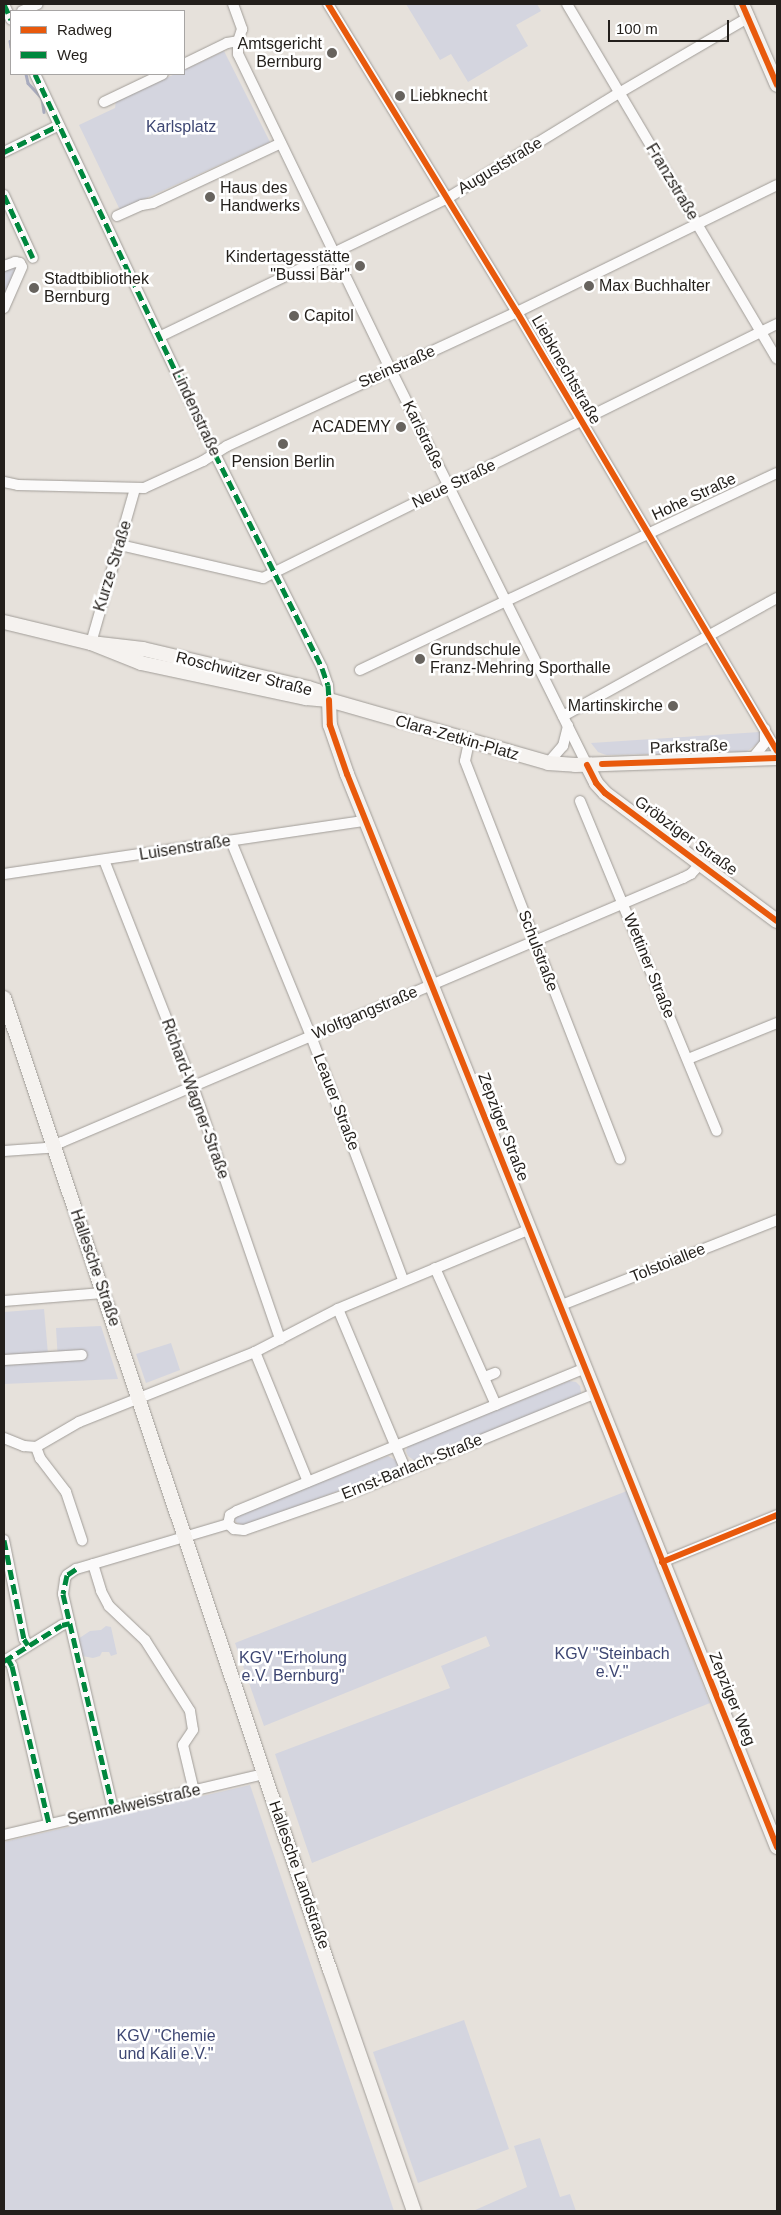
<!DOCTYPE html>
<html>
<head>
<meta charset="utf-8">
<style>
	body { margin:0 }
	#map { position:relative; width:781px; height:2215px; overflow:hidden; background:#e6e1db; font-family:Helvetica,sans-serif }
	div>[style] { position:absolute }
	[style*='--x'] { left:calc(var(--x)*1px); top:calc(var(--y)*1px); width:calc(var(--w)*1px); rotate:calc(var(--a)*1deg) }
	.green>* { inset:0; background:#d4d5df }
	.stream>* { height:2.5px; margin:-1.25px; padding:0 1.25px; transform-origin:1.25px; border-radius:1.25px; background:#a8abbe }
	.roads { filter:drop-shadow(0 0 1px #a19d98) drop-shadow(0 0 1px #a19d98) }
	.street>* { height:10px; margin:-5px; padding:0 5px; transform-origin:5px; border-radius:5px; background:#fbfafa }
	.secondary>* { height:14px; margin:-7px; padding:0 7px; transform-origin:7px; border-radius:7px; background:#f5f2ef }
	.quiet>* { height:5px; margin-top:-2.5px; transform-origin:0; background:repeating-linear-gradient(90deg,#00873e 0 10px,transparent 0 15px) }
	.cycleway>* { height:6px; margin:-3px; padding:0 3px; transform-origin:3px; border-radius:3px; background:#e8590c }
	.dots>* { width:14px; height:14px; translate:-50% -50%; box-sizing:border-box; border:2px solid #fff; border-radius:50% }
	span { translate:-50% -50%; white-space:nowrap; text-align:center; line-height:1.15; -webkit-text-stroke:5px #fff; paint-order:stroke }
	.poi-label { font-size:16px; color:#231f1b }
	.right { translate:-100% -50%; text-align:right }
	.left { translate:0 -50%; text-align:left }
	.park-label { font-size:16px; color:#3e4773 }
	.street-label { font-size:16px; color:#231f1b }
	.frame { position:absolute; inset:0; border:5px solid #231f1b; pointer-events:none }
	.legend { position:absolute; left:10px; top:10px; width:175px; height:65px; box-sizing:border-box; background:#fff; border:1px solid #a7a5a4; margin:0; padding:6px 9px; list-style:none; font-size:15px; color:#231f1b }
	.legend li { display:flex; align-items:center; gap:10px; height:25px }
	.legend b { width:25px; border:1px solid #a7a5a4 }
	.scale { position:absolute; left:608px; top:20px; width:121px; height:22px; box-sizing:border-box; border:2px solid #231f1b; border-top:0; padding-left:6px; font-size:15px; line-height:18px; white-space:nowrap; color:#231f1b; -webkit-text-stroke:4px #fff; paint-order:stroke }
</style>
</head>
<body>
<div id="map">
	<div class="green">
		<div style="clip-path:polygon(406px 4px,537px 4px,541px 11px,516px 25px,528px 46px,468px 82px,451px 54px,440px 60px)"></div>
		<div style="clip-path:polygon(224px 51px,270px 142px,120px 210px,79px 125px,115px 108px,116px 101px,175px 74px,184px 74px,184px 70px)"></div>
		<div style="clip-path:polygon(14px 267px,17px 268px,4px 298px,4px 271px)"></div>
		<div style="clip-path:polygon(760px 732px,760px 742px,746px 752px,606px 755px,598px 752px,591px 743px)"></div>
		<div style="clip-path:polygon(44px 1309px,48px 1354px,4px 1357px,4px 1312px)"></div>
		<div style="clip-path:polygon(101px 1326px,118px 1379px,4px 1384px,4px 1365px,58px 1361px,56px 1328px)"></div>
		<div style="clip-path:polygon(171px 1343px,180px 1370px,146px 1383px,136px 1354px)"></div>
		<div style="clip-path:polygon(569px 1381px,576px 1382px,580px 1386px,581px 1392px,579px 1396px,420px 1460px,415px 1461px,408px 1456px,406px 1451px,408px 1446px)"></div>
		<div style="clip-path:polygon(388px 1456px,399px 1462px,398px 1468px,252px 1524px,244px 1526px,236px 1522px,235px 1518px,239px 1514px)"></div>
		<div style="clip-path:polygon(627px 1491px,710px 1703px,312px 1863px,275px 1754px,450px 1688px,441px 1666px,490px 1646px,486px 1636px,264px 1726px,235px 1643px)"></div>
		<div style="clip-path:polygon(106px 1626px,111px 1627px,117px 1654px,111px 1656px,109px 1652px,102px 1652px,100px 1656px,93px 1658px,82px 1656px,78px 1639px,90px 1631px,101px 1630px)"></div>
		<div style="clip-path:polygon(250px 1785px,394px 2211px,4px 2211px,4px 1842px)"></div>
		<div style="clip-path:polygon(464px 2020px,509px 2149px,418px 2183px,373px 2052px)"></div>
		<div style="clip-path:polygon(540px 2138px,560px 2197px,570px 2194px,576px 2211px,473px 2211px,527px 2187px,514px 2146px)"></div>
	</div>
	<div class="stream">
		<div style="--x:10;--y:41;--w:6;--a:81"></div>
		<div style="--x:26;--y:74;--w:9;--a:77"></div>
		<div style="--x:28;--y:83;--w:21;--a:47"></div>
		<div style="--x:42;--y:98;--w:14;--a:82"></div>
	</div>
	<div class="roads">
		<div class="street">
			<div style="--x:4;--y:4;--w:17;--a:66"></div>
			<div style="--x:233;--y:4;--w:27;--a:70"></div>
			<div style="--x:242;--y:29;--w:13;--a:108"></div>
			<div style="--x:238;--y:41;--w:13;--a:90"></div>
			<div style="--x:238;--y:54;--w:351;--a:64.2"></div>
			<div style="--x:391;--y:370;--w:441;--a:63.6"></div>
			<div style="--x:328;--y:4;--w:361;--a:58.5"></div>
			<div style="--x:517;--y:312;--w:510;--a:59.36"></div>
			<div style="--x:567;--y:4;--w:412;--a:59.4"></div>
			<div style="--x:22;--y:11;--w:17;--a:-24"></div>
			<div style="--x:184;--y:64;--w:48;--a:-26"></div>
			<div style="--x:227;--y:43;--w:11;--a:-10"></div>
			<div style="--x:35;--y:74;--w:420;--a:64.7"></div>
			<div style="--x:215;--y:454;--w:239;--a:63.4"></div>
			<div style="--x:322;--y:668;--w:18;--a:71"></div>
			<div style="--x:328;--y:685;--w:15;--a:86"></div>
			<div style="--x:104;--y:102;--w:65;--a:-25.4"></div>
			<div style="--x:4;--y:152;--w:61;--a:-26.1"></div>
			<div style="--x:4;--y:195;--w:69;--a:65.3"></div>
			<div style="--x:117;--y:216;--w:27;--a:-24"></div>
			<div style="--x:142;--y:205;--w:11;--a:-10"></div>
			<div style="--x:153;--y:203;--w:141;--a:-25.1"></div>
			<div style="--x:4;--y:266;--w:12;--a:-20"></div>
			<div style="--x:15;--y:262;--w:5;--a:11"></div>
			<div style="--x:20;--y:263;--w:4;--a:63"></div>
			<div style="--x:22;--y:267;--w:45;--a:113.7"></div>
			<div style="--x:161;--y:336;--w:316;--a:-25.7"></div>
			<div style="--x:446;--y:199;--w:203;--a:-31.5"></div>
			<div style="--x:619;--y:93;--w:151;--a:-30.3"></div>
			<div style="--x:4;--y:482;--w:14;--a:12"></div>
			<div style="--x:18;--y:485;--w:126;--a:1.4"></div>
			<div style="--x:144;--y:488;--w:65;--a:-24.6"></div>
			<div style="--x:203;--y:461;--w:28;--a:-32"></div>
			<div style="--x:227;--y:446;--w:319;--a:-24.8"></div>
			<div style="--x:517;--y:312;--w:289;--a:-26"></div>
			<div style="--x:120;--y:545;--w:147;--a:13"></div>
			<div style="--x:263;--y:578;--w:573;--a:-26.3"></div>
			<div style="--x:91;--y:643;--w:160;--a:-74.1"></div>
			<div style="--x:360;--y:670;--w:461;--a:-25.3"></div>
			<div style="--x:563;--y:716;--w:244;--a:-28.9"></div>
			<div style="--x:469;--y:742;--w:19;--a:102"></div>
			<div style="--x:465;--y:761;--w:427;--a:68.7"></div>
			<div style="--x:752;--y:759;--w:21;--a:-51"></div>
			<div style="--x:765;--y:743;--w:14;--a:-90"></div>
			<div style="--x:548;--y:763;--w:23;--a:-49"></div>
			<div style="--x:563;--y:746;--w:21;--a:-76"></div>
			<div style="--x:580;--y:801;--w:357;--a:67.5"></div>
			<div style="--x:231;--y:841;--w:211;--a:67.7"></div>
			<div style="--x:311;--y:1036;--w:261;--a:69.3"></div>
			<div style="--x:104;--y:860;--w:243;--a:68.5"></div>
			<div style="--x:193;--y:1086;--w:268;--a:71"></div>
			<div style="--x:4;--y:874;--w:365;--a:-8.4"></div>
			<div style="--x:688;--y:1059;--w:96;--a:-22"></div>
			<div style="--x:4;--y:1151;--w:42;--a:-4.1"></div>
			<div style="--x:46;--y:1148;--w:17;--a:-21"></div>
			<div style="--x:62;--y:1142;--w:675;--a:-23.03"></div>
			<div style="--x:683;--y:878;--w:9;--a:-27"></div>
			<div style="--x:691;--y:874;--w:13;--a:-48"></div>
			<div style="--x:435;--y:1268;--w:150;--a:66"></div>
			<div style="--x:4;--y:1301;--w:99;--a:-4.6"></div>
			<div style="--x:559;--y:1306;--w:234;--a:-21.5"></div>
			<div style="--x:338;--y:1309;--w:176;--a:67.2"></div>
			<div style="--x:255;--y:1352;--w:140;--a:67.8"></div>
			<div style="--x:4;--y:1360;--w:78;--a:-3.7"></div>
			<div style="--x:485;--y:1377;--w:11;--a:-22"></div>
			<div style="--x:4;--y:1438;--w:22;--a:22"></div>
			<div style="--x:24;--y:1446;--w:12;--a:5"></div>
			<div style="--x:36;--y:1447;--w:50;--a:-30.2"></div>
			<div style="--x:79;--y:1422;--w:189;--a:-21.7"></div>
			<div style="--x:255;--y:1352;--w:93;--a:-27.4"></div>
			<div style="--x:338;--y:1309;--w:206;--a:-22.6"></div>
			<div style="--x:36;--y:1447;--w:12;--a:70"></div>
			<div style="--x:40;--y:1458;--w:43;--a:52.6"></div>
			<div style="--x:66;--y:1492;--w:51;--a:71.6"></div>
			<div style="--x:228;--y:1524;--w:8;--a:40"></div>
			<div style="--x:234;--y:1529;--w:10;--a:6"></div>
			<div style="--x:244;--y:1530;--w:119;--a:-19.2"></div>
			<div style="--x:356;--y:1491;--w:257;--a:-22.2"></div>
			<div style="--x:228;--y:1524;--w:9;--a:-77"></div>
			<div style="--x:230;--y:1515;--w:8;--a:-30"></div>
			<div style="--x:237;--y:1511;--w:375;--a:-22.3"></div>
			<div style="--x:4;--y:1540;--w:101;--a:78.6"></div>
			<div style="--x:24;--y:1639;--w:7;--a:56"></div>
			<div style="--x:662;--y:1562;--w:124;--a:-22.2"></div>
			<div style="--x:93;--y:1564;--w:28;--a:73"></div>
			<div style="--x:101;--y:1591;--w:17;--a:62"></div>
			<div style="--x:109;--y:1606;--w:50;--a:43.4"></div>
			<div style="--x:145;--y:1640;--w:84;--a:57.6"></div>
			<div style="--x:190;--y:1711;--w:19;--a:81"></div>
			<div style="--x:193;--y:1730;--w:18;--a:124"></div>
			<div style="--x:183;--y:1745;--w:47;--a:76.6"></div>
			<div style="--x:8;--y:1659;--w:8;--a:60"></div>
			<div style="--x:12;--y:1666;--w:162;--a:76.8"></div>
			<div style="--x:4;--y:1661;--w:68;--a:-31.8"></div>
			<div style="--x:62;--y:1625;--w:8;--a:-14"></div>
			<div style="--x:113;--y:1809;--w:221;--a:-103.1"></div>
			<div style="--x:63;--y:1594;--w:15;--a:-82"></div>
			<div style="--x:65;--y:1579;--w:4;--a:-63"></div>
			<div style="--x:67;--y:1575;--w:11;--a:-34"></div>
			<div style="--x:76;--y:1569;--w:159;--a:-16.5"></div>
			<div style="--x:4;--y:1835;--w:268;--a:-13.2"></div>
		</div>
		<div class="secondary">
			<div style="--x:742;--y:4;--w:88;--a:66.6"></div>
			<div style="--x:4;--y:622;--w:89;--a:13.6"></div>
			<div style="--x:91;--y:643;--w:52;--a:6.6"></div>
			<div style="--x:143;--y:649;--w:170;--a:13.3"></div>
			<div style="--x:308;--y:688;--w:9;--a:18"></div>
			<div style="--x:317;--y:691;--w:11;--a:38"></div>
			<div style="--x:91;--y:643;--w:54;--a:21.8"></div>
			<div style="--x:141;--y:663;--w:169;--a:12"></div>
			<div style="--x:306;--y:698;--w:23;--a:5"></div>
			<div style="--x:329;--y:700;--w:228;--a:16"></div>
			<div style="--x:548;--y:763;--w:27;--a:4"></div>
			<div style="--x:575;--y:765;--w:202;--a:-2"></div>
			<div style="--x:329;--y:700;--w:25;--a:88"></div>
			<div style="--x:330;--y:725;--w:52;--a:70.9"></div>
			<div style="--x:347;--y:774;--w:1156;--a:68.16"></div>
			<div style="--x:587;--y:765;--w:20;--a:63"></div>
			<div style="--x:596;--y:783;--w:13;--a:48"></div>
			<div style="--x:605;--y:793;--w:214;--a:36.7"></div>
			<div style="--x:4;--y:998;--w:1025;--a:71.46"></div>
			<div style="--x:330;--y:1970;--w:255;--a:70.8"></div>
		</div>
	</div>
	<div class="quiet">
		<div style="--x:4;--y:4;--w:17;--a:66"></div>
		<div style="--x:35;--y:74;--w:420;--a:64.7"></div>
		<div style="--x:215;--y:454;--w:239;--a:63.4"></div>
		<div style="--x:322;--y:668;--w:18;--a:71"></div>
		<div style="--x:328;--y:685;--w:15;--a:86"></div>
		<div style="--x:4;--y:152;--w:61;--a:-26.1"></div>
		<div style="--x:4;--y:195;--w:69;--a:65.3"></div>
		<div style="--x:4;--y:1540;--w:101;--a:78.6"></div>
		<div style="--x:24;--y:1639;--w:7;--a:56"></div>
		<div style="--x:76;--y:1569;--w:11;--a:146"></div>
		<div style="--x:67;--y:1575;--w:19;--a:102"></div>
		<div style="--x:63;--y:1594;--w:221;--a:76.9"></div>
		<div style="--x:8;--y:1659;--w:8;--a:60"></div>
		<div style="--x:12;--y:1666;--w:162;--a:76.8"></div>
		<div style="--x:4;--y:1661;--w:68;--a:-31.8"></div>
		<div style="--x:62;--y:1625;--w:8;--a:-14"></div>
	</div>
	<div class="cycleway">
		<div style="--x:328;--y:4;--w:361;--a:58.5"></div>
		<div style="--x:517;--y:312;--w:510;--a:59.36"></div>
		<div style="--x:742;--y:4;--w:88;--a:66.6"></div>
		<div style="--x:329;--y:700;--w:25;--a:88"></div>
		<div style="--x:330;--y:725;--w:52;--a:70.9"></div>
		<div style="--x:347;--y:774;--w:1156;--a:68.16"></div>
		<div style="--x:602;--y:764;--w:175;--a:-2"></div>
		<div style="--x:587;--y:765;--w:20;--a:63"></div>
		<div style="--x:596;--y:783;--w:13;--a:48"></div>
		<div style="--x:605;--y:793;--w:214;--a:36.7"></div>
		<div style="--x:662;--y:1562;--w:124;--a:-22.2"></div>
	</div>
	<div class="dots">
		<div style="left:332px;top:53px;background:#67635e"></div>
		<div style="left:400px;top:96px;background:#67635e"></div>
		<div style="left:210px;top:197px;background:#67635e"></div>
		<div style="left:360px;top:266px;background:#67635e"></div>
		<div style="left:589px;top:286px;background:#67635e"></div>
		<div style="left:34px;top:288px;background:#67635e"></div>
		<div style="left:294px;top:316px;background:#67635e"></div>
		<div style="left:401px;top:427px;background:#67635e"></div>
		<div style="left:283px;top:444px;background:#67635e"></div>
		<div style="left:420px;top:659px;background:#67635e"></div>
		<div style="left:673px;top:706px;background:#67635e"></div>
	</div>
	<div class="poi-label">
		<span class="right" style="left:322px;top:53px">Amtsgericht<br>Bernburg</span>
		<span class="left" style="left:410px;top:96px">Liebknecht</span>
		<span class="left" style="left:220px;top:197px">Haus des<br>Handwerks</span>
		<span class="right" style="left:350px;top:266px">Kindertagesstätte<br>"Bussi Bär"</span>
		<span class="left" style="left:44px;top:288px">Stadtbibliothek<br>Bernburg</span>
		<span class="left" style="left:599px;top:286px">Max Buchhalter</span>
		<span class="left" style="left:304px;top:316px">Capitol</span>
		<span class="right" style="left:391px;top:427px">ACADEMY</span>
		<span style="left:283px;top:462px">Pension Berlin</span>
		<span class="left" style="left:430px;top:659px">Grundschule<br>Franz-Mehring Sporthalle</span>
		<span class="right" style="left:663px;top:706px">Martinskirche</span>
	</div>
	<div class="park-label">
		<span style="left:181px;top:127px">Karlsplatz</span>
		<span style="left:612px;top:1663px">KGV "Steinbach<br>e.V."</span>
		<span style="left:293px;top:1667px">KGV "Erholung<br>e.V. Bernburg"</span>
		<span style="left:166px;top:2045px">KGV "Chemie<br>und Kali e.V."</span>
	</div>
	<div class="street-label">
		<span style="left:500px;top:166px;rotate:-31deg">Auguststraße</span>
		<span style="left:672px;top:182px;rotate:59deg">Franzstraße</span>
		<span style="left:397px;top:367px;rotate:-24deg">Steinstraße</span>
		<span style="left:566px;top:370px;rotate:60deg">Liebknechtstraße</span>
		<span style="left:196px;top:413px;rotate:65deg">Lindenstraße</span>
		<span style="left:423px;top:435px;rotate:64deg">Karlstraße</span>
		<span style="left:454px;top:484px;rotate:-26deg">Neue Straße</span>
		<span style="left:694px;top:497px;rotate:-25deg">Hohe Straße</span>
		<span style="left:113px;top:566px;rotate:-73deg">Kurze Straße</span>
		<span style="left:244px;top:674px;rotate:14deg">Roschwitzer Straße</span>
		<span style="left:457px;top:738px;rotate:16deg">Clara-Zetkin-Platz</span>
		<span style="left:689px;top:747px;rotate:-2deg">Parkstraße</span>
		<span style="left:686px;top:836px;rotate:36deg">Gröbziger Straße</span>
		<span style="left:185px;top:848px;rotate:-9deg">Luisenstraße</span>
		<span style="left:538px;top:951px;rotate:69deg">Schulstraße</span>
		<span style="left:649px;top:966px;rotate:68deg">Wettiner Straße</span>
		<span style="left:365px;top:1013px;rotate:-23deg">Wolfgangstraße</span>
		<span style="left:195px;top:1099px;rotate:70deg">Richard-Wagner-Straße</span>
		<span style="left:336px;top:1102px;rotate:69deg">Leauer Straße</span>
		<span style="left:503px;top:1127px;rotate:69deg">Zepziger Straße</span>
		<span style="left:668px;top:1263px;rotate:-22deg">Tolstoiallee</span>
		<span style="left:95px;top:1268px;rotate:71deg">Hallesche Straße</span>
		<span style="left:412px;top:1467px;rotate:-22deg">Ernst-Barlach-Straße</span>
		<span style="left:732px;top:1699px;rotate:68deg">Zepziger Weg</span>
		<span style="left:134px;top:1805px;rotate:-13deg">Semmelweisstraße</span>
		<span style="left:299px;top:1875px;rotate:71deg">Hallesche Landstraße</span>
	</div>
	<div class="frame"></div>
	<ul class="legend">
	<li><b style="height:6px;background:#e8590c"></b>Radweg</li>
	<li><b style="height:6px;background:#00873e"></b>Weg</li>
	</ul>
	<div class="scale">100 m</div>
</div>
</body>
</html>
